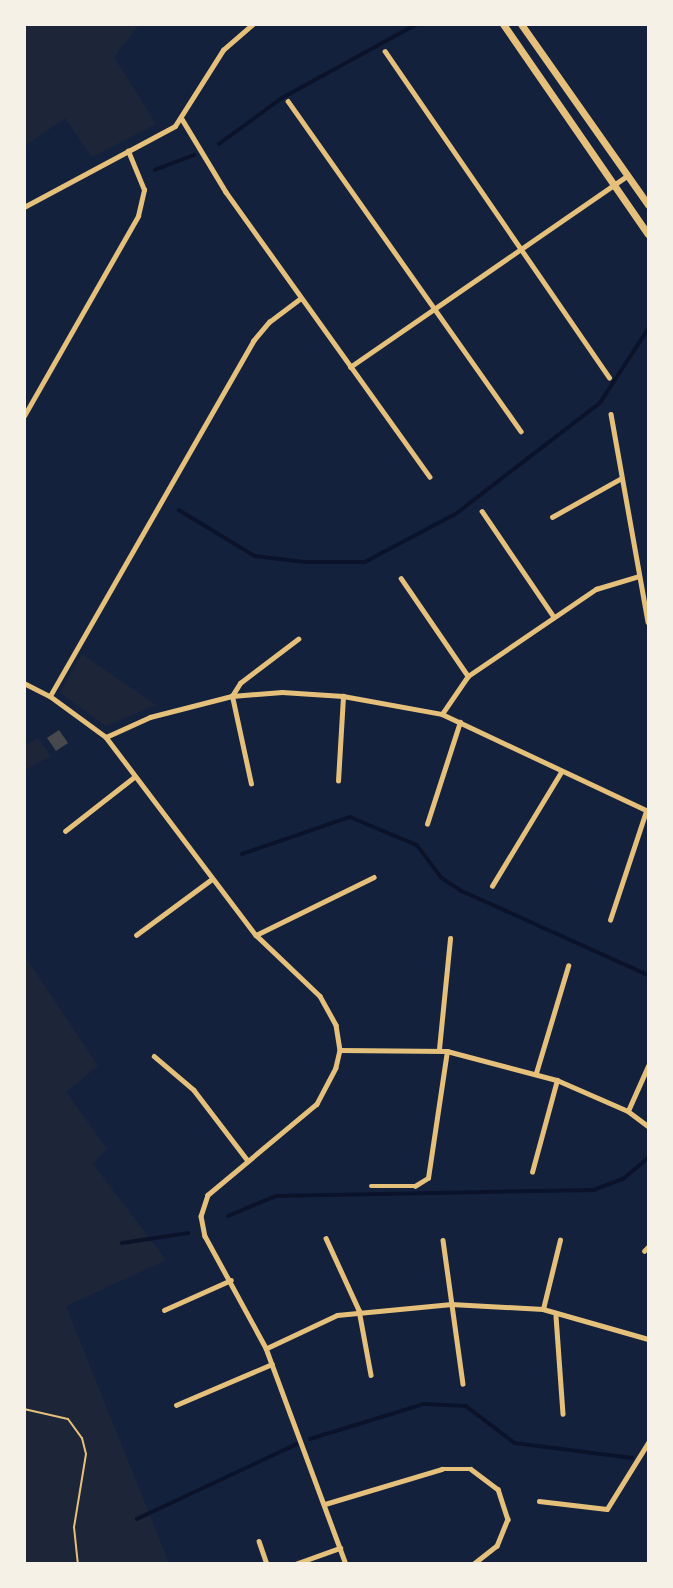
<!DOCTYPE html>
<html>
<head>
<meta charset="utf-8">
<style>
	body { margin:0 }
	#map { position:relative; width:673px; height:1588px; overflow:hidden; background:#14213d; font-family:"Crimson Pro",serif }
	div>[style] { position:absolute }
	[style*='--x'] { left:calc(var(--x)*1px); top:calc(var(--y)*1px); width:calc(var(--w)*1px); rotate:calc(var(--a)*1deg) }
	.green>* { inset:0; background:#1d2539 }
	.stream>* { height:3.5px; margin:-1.75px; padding:0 1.75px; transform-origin:1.75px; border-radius:1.75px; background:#0b132b }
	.building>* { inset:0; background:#48494c }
	.path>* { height:2px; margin:-1px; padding:0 1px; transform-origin:1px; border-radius:1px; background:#e5c07b }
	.minor>* { height:4.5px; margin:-2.25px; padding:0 2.25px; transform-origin:2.25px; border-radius:2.25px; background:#e5c07b }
	.primary>* { height:7px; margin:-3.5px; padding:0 3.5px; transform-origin:3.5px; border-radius:3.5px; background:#e5c07b }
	span { translate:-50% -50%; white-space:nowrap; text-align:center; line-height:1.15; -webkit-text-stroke:5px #f6f1e7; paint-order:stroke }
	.frame { position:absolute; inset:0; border:26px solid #f6f1e7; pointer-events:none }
</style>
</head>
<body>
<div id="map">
	<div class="green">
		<div style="clip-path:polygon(25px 24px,139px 25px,114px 57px,156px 124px,92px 157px,65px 118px,25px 146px)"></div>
		<div style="clip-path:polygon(82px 654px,156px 705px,106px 726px,60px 693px)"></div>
		<div style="clip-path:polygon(38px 738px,51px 756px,25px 770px,25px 745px)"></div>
		<div style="clip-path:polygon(24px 955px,98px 1066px,66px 1092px,107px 1149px,93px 1164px,166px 1260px,66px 1306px,169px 1563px,25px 1563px)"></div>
	</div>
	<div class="stream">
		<div style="--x:219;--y:144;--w:78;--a:-36.1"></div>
		<div style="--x:282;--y:98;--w:154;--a:-28.7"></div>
		<div style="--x:155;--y:170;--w:42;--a:-21"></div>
		<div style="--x:179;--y:510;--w:89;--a:31.2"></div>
		<div style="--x:255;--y:556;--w:50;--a:6.8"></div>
		<div style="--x:305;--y:562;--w:60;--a:0"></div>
		<div style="--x:365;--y:562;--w:104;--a:-28"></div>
		<div style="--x:457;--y:513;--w:180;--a:-37.6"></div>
		<div style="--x:600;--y:403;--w:88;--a:-57"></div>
		<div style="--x:242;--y:854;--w:114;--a:-18.9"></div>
		<div style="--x:350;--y:817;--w:73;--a:22.7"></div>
		<div style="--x:417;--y:845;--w:41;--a:52.9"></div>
		<div style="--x:442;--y:878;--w:24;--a:33"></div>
		<div style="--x:462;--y:891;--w:204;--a:24.3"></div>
		<div style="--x:228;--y:1216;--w:52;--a:-22.6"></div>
		<div style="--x:276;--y:1196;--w:318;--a:-1.1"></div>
		<div style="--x:594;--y:1190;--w:31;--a:-21"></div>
		<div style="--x:623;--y:1179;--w:33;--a:-40"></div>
		<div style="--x:122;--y:1243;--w:67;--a:-8.6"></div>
		<div style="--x:310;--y:1439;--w:119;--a:-17.1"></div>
		<div style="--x:424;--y:1404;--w:42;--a:2.7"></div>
		<div style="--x:466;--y:1406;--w:61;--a:37.1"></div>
		<div style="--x:515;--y:1443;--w:118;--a:7.3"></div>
		<div style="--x:137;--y:1519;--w:177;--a:-25.1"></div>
	</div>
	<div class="building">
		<div style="clip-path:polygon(59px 730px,68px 743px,56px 751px,47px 738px)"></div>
	</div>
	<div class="path">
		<div style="--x:24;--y:1409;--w:45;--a:12.8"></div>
		<div style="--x:68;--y:1419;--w:24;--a:54"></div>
		<div style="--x:82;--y:1438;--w:16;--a:76"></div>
		<div style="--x:86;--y:1454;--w:74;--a:99.3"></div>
		<div style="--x:74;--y:1527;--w:37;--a:84"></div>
	</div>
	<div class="minor">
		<div style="--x:385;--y:51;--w:396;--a:55.5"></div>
		<div style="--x:288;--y:101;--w:404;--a:54.8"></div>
		<div style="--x:182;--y:119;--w:85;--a:58.9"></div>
		<div style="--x:226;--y:192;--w:350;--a:54.4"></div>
		<div style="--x:24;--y:207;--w:171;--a:-28.2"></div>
		<div style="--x:175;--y:126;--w:90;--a:-57.7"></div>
		<div style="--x:223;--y:50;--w:40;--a:-41"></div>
		<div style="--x:350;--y:367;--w:336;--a:-34.6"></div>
		<div style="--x:611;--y:414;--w:211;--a:79.9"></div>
		<div style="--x:24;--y:416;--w:230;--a:-60.3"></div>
		<div style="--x:138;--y:216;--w:27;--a:-77"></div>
		<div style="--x:144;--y:190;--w:42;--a:-112.3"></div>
		<div style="--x:482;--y:511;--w:128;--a:55.8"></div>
		<div style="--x:552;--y:517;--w:78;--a:-29.2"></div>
		<div style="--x:401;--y:578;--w:119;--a:55.6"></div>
		<div style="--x:24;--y:683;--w:29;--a:27"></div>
		<div style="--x:50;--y:696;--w:69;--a:36.2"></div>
		<div style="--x:106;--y:737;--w:248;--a:52.9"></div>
		<div style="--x:256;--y:935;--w:88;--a:43.6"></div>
		<div style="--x:320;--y:996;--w:33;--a:61"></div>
		<div style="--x:336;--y:1025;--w:25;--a:81"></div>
		<div style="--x:340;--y:1050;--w:18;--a:103"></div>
		<div style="--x:336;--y:1068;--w:41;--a:117.8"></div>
		<div style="--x:317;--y:1104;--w:142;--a:140.1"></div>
		<div style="--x:208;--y:1195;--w:22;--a:108"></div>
		<div style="--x:201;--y:1216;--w:20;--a:79"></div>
		<div style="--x:205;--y:1236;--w:128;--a:61.4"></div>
		<div style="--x:266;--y:1348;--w:230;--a:69.7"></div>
		<div style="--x:50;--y:696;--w:409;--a:-60.2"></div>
		<div style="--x:253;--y:341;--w:25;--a:-50"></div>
		<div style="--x:269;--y:322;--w:39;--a:-37"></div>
		<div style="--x:442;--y:714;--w:46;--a:-55.6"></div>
		<div style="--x:468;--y:676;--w:155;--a:-34.2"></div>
		<div style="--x:596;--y:589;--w:45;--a:-16.8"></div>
		<div style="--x:106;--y:737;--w:48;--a:-24.4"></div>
		<div style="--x:150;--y:717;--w:85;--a:-14.4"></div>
		<div style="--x:232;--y:696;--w:50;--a:-4.6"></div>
		<div style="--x:282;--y:692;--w:61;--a:3.8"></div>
		<div style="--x:343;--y:696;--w:101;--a:10.3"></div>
		<div style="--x:442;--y:714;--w:228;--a:25.2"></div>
		<div style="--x:338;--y:781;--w:85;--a:-86.6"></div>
		<div style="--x:251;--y:784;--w:90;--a:-102.2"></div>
		<div style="--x:232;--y:696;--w:15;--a:-58"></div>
		<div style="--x:240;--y:683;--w:73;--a:-37.2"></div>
		<div style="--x:427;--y:824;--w:107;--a:-72.1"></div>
		<div style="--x:65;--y:831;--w:88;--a:-38"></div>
		<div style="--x:492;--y:886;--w:133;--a:-58.8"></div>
		<div style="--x:610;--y:920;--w:115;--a:-71.7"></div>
		<div style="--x:136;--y:935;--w:94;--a:-36.4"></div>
		<div style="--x:256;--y:935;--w:131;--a:-26.2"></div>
		<div style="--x:439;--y:1049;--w:111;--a:-84.3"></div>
		<div style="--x:340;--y:1050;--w:107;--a:0.5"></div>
		<div style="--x:447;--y:1051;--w:114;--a:14.8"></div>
		<div style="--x:557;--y:1080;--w:77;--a:23.6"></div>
		<div style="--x:628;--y:1111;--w:25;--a:37"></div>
		<div style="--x:154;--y:1056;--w:52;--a:40.4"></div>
		<div style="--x:194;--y:1090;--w:89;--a:52.7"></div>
		<div style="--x:536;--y:1073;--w:112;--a:-73.3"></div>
		<div style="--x:628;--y:1111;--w:49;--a:-66"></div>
		<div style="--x:532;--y:1172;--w:95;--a:-74.8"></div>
		<div style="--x:371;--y:1186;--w:44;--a:0"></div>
		<div style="--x:415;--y:1186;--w:15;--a:-32"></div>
		<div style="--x:428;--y:1178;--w:128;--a:-81.5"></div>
		<div style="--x:326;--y:1238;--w:79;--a:65.4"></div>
		<div style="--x:359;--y:1310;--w:66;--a:79.5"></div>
		<div style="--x:443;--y:1240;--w:145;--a:82.1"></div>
		<div style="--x:644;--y:1251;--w:6;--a:-45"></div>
		<div style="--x:543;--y:1309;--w:71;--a:-76.2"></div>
		<div style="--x:164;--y:1310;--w:73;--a:-24.1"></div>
		<div style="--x:556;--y:1316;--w:98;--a:85.9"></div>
		<div style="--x:267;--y:1348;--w:77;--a:-25.2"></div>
		<div style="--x:337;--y:1315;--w:115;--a:-5.5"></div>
		<div style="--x:451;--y:1304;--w:92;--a:3.1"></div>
		<div style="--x:543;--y:1309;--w:109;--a:15.9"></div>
		<div style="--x:176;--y:1405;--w:104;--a:-23.1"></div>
		<div style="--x:539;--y:1501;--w:68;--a:6.7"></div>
		<div style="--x:607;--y:1509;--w:78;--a:-58.2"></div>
		<div style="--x:325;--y:1504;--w:122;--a:-16.7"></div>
		<div style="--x:442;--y:1469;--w:29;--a:0"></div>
		<div style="--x:471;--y:1469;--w:34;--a:37"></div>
		<div style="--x:498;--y:1489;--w:32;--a:72"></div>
		<div style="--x:508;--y:1519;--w:29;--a:112"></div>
		<div style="--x:497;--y:1546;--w:29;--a:142"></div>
		<div style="--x:259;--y:1541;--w:24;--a:71"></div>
		<div style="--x:295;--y:1564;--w:48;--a:-19.6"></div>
	</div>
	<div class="primary">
		<div style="--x:503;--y:24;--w:255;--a:55.4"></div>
		<div style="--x:521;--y:24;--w:221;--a:54.9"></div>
	</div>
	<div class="frame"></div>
</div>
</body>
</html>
